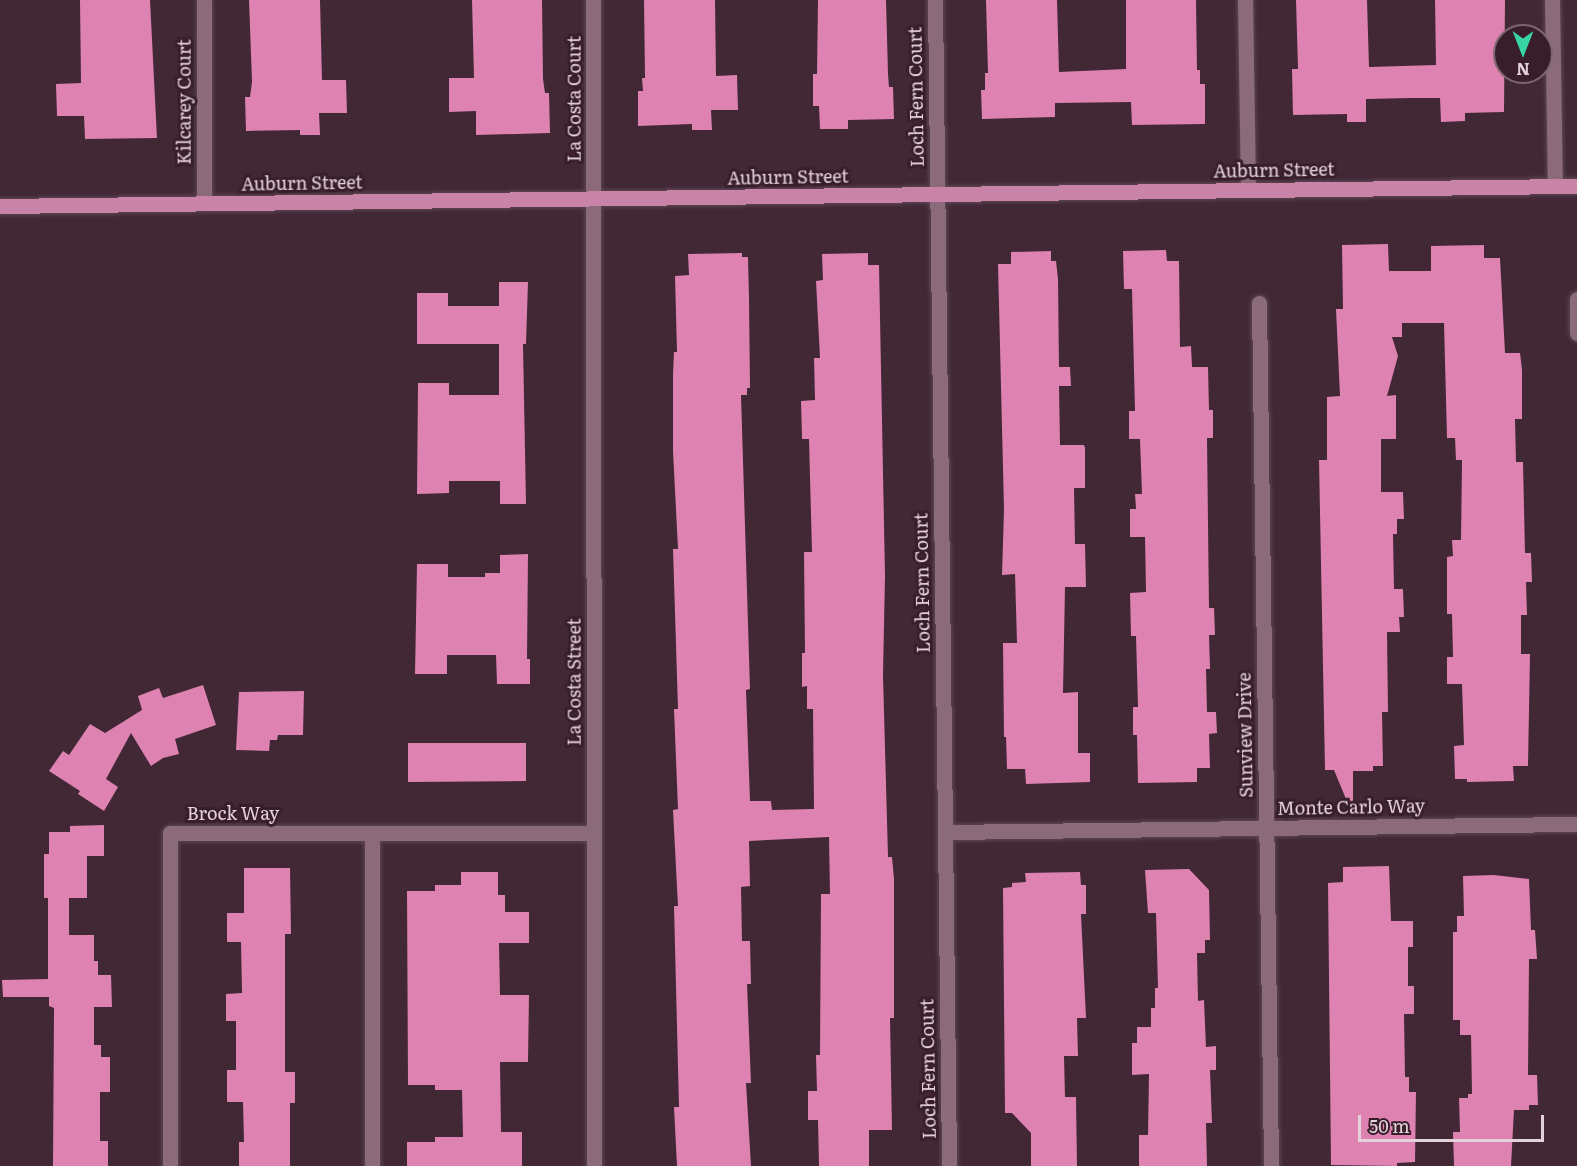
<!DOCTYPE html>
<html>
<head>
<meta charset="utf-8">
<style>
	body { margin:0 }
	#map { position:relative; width:1577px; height:1166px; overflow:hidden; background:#422735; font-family:Literata,serif }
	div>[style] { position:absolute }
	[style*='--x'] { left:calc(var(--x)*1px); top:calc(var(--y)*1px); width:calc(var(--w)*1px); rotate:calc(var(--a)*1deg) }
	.building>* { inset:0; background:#de82b2 }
	.roads { filter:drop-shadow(0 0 2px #5d4652) drop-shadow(0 0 2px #5d4652) }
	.minor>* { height:15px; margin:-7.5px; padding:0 7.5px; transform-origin:7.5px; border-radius:7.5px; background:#8b6b7a }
	.major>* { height:15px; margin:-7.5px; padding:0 7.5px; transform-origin:7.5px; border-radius:7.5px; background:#c983a6 }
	span { translate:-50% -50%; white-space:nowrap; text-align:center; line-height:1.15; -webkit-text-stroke:6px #381e2b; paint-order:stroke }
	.street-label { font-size:18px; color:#e4d2da }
	.north { position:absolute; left:1493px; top:24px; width:60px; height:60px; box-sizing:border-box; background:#381e2b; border:2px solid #7d6671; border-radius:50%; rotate:180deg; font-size:16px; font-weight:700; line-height:24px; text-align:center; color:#e4d2da }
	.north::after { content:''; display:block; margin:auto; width:21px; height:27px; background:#37d4a6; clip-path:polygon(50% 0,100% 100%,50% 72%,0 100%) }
	.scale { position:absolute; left:1358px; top:1115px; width:186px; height:27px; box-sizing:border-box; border:3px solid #e4d2da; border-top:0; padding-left:8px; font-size:18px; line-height:21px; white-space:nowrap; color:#e4d2da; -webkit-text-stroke:4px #381e2b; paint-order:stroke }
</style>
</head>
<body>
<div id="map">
	<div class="building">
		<div style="clip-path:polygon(80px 0,150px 0,157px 138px,85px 139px,84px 116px,57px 116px,56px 84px,81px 83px)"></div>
		<div style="clip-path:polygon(249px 0,320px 0,322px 80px,346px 80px,347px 113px,319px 113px,320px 135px,300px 135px,300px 130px,246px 131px,245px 97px,250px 97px,252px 82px)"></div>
		<div style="clip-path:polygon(472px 0,542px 0,543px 79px,545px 93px,549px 93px,550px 133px,476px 135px,476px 111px,449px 112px,449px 78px,474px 78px)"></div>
		<div style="clip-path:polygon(644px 0,715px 0,716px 76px,737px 75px,738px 110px,711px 110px,712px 130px,692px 130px,692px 124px,638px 126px,638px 91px,643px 91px,642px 78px,645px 78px)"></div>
		<div style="clip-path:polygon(818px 0,886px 0,888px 74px,889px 87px,893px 87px,894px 119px,848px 120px,848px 129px,820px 129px,819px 106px,813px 106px,813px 74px,817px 74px)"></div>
		<div style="clip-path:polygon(986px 0,1057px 0,1059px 72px,1126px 69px,1126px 0,1196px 0,1197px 70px,1200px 70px,1200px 84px,1205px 84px,1205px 124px,1132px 125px,1131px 102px,1055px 103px,1055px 117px,982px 119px,981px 90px,985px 90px,985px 73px,988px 73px)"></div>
		<div style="clip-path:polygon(1296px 0,1367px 0,1369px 67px,1436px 65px,1435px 0,1505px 0,1504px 112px,1465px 113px,1465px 121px,1441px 122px,1440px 98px,1412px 98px,1366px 99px,1366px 122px,1347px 122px,1347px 114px,1293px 115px,1292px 69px,1298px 69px)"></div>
		<div style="clip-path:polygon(1388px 244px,1389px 271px,1431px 271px,1431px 246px,1484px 245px,1484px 258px,1500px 258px,1505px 353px,1520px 353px,1522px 370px,1522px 419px,1515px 419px,1516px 462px,1523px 462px,1525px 553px,1531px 553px,1532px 582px,1526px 582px,1527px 615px,1521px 615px,1521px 654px,1530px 654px,1528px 766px,1513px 766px,1514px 781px,1467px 782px,1467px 779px,1455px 779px,1454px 746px,1464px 745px,1462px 684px,1447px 684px,1447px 657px,1453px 657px,1452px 614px,1447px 614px,1447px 557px,1453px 556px,1452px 540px,1461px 540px,1462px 460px,1456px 460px,1455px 438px,1447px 438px,1444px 323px,1402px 323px,1402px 337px,1392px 337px,1398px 356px,1387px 396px,1396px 395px,1396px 439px,1381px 439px,1381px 492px,1403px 492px,1404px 519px,1397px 519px,1397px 534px,1393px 534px,1394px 589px,1403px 589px,1404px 617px,1399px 617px,1400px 632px,1387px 632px,1388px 712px,1382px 712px,1383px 766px,1373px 766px,1373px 771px,1353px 771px,1353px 816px,1334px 770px,1325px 770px,1319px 460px,1327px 460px,1327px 397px,1340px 396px,1336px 309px,1343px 309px,1342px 245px)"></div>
		<div style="clip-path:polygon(1166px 250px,1167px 261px,1179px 261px,1180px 347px,1191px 346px,1192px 367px,1208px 367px,1209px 410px,1213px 410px,1213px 438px,1207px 438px,1209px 608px,1214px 608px,1215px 635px,1209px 635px,1210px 669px,1206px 669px,1207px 712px,1216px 712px,1217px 733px,1209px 734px,1210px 768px,1197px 768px,1197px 782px,1138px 783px,1137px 735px,1133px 735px,1133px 707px,1138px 707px,1136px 636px,1131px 636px,1130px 593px,1146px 592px,1145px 537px,1130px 537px,1130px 509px,1136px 509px,1135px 494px,1142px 494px,1140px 439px,1129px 439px,1129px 411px,1135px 411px,1132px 289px,1124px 289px,1123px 251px)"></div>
		<div style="clip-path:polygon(1051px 251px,1051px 261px,1056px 261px,1058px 279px,1059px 367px,1070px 367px,1071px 386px,1059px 386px,1060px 445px,1084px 445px,1085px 448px,1085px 488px,1074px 488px,1075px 544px,1085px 544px,1086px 587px,1065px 587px,1063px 693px,1078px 692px,1078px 753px,1090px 753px,1090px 782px,1026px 784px,1025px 769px,1007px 769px,1006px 737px,1004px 737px,1003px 643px,1017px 643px,1015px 574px,1002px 575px,1004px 509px,998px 264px,1011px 264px,1011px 252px)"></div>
		<div style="clip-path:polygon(742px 253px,742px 257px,748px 257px,749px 298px,750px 388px,747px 388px,747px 395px,741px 395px,750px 689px,746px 690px,750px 801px,771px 801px,772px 810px,814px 809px,813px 709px,807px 709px,807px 686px,802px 687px,802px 653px,805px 653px,804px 552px,812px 552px,809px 439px,802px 439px,801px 401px,815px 400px,814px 358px,820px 358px,816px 281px,823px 280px,822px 254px,868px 253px,868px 265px,879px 265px,885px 576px,883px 675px,888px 857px,892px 857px,894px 879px,894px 1018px,890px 1018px,892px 1130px,869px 1130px,869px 1166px,819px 1166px,818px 1120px,808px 1120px,808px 1091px,817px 1091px,816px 1055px,820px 1055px,821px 894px,830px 894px,829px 837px,749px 841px,750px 886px,741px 887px,742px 941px,750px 941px,751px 984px,747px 984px,751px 1083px,746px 1083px,751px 1166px,677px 1166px,674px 1107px,679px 1107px,674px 906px,678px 906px,673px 810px,678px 809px,674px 709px,678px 709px,673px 549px,678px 549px,673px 451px,673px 375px,674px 352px,677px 352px,675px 276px,689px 275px,688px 254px)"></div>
		<div style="clip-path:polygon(499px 282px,528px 282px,526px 344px,523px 344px,526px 504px,500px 504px,500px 481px,449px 481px,449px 493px,417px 494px,418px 383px,449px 383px,449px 395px,499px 395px,499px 344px,417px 344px,417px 293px,448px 293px,448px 306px,499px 306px)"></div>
		<div style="clip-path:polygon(528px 554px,527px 659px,530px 659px,530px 684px,497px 684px,496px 655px,447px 655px,447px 674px,415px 674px,417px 564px,448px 564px,448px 577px,485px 577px,485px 573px,500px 573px,500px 555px)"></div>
		<div style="clip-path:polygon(203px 685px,216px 725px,175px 739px,179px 754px,163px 758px,151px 766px,131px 733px,106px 779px,118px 787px,104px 811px,78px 794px,80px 791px,49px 771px,63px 751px,69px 755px,90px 724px,105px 733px,142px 710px,138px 696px,159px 688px,163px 698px)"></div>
		<div style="clip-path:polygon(304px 691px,303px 735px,278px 735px,277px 740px,270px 740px,269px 751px,236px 750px,239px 692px)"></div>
		<div style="clip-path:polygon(408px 743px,526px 743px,526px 781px,408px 782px)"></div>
		<div style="clip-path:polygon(104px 825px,104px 856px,87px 856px,87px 898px,69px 898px,69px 935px,94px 935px,94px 961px,98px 961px,98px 975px,111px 975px,112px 1007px,94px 1007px,94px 1045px,101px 1045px,101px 1057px,110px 1057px,110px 1092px,100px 1092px,100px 1141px,108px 1141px,108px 1166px,53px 1166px,54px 1008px,49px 1006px,49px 997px,3px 997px,2px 980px,48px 979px,48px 898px,44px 898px,44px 854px,49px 854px,49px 832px,70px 832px,70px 826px)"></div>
		<div style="clip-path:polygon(1389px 866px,1391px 921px,1413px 921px,1413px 947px,1408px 947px,1408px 986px,1414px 986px,1414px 1014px,1404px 1014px,1405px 1077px,1409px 1077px,1409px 1092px,1416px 1092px,1415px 1162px,1397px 1163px,1397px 1166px,1331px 1165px,1328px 883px,1343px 882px,1343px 867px)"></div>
		<div style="clip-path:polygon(244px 868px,290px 868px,291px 934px,285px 934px,285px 1072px,295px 1072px,295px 1103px,290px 1103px,290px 1166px,239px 1166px,239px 1142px,244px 1142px,243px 1102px,227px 1102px,227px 1070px,236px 1070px,236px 1021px,226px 1021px,226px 994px,242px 993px,241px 942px,227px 942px,227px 913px,244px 913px)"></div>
		<div style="clip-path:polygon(1189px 869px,1209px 890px,1210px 940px,1205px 940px,1205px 953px,1197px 953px,1198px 1001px,1204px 1000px,1206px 1047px,1216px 1046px,1216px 1070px,1210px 1070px,1212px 1123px,1206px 1123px,1207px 1166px,1139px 1166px,1139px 1135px,1148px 1135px,1149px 1074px,1132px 1075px,1132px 1043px,1137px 1043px,1137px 1027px,1151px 1027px,1151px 1008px,1155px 1008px,1155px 988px,1158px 988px,1156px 913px,1148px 913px,1145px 870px)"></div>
		<div style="clip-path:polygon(461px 872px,498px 872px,498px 895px,505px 895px,505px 912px,529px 912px,529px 943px,499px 943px,500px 995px,529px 995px,528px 1062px,500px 1062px,501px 1132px,522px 1132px,522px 1166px,407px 1166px,407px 1142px,435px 1142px,435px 1137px,463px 1137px,462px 1090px,435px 1090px,435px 1085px,408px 1085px,407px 891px,435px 891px,435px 885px,461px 885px)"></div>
		<div style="clip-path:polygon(1080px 872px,1081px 885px,1086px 885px,1086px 914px,1081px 914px,1086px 1018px,1077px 1018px,1078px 1056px,1064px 1056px,1065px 1097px,1076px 1097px,1077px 1166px,1031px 1166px,1031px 1133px,1012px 1113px,1005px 1113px,1003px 888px,1012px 887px,1012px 883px,1026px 882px,1025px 873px)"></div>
		<div style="clip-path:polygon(1494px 875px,1529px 879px,1531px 930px,1535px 930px,1537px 959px,1529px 959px,1528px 1075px,1537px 1075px,1538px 1105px,1529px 1105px,1529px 1110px,1514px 1110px,1511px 1166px,1454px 1166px,1453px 1132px,1460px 1132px,1459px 1098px,1468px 1098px,1468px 1094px,1472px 1094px,1471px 1035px,1460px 1035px,1460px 1020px,1453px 1020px,1453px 932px,1457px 932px,1457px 916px,1464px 916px,1463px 876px)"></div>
	</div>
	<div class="roads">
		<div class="minor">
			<div style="--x:204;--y:0;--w:203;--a:90"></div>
			<div style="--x:593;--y:0;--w:1166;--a:89.95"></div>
			<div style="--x:935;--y:0;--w:1166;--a:89.31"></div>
			<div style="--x:1245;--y:0;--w:190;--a:89.1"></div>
			<div style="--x:1552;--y:0;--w:186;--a:89.1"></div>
			<div style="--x:1577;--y:299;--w:34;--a:90"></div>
			<div style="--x:1259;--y:303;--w:863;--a:89.2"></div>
			<div style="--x:945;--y:832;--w:632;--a:-0.73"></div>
			<div style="--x:372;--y:833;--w:333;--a:90"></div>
			<div style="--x:170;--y:1166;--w:333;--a:-90"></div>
			<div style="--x:170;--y:833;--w:423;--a:0"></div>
		</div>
		<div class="major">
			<div style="--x:0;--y:206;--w:1577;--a:-0.73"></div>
		</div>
	</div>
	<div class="street-label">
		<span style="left:916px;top:97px;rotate:-91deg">Loch Fern Court</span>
		<span style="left:574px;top:99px;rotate:-90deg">La Costa Court</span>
		<span style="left:184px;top:102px;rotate:-90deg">Kilcarey Court</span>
		<span style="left:1274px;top:170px;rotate:-1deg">Auburn Street</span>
		<span style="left:788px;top:177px;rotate:-1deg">Auburn Street</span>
		<span style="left:302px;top:183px;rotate:-1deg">Auburn Street</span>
		<span style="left:922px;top:583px;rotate:-91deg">Loch Fern Court</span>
		<span style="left:574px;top:682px;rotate:-90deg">La Costa Street</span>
		<span style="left:1245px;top:735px;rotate:-91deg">Sunview Drive</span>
		<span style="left:1351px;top:807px;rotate:-1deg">Monte Carlo Way</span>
		<span style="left:233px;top:813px">Brock Way</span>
		<span style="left:928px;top:1069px;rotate:-91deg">Loch Fern Court</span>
	</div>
	<div class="north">N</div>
	<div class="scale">50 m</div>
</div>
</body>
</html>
